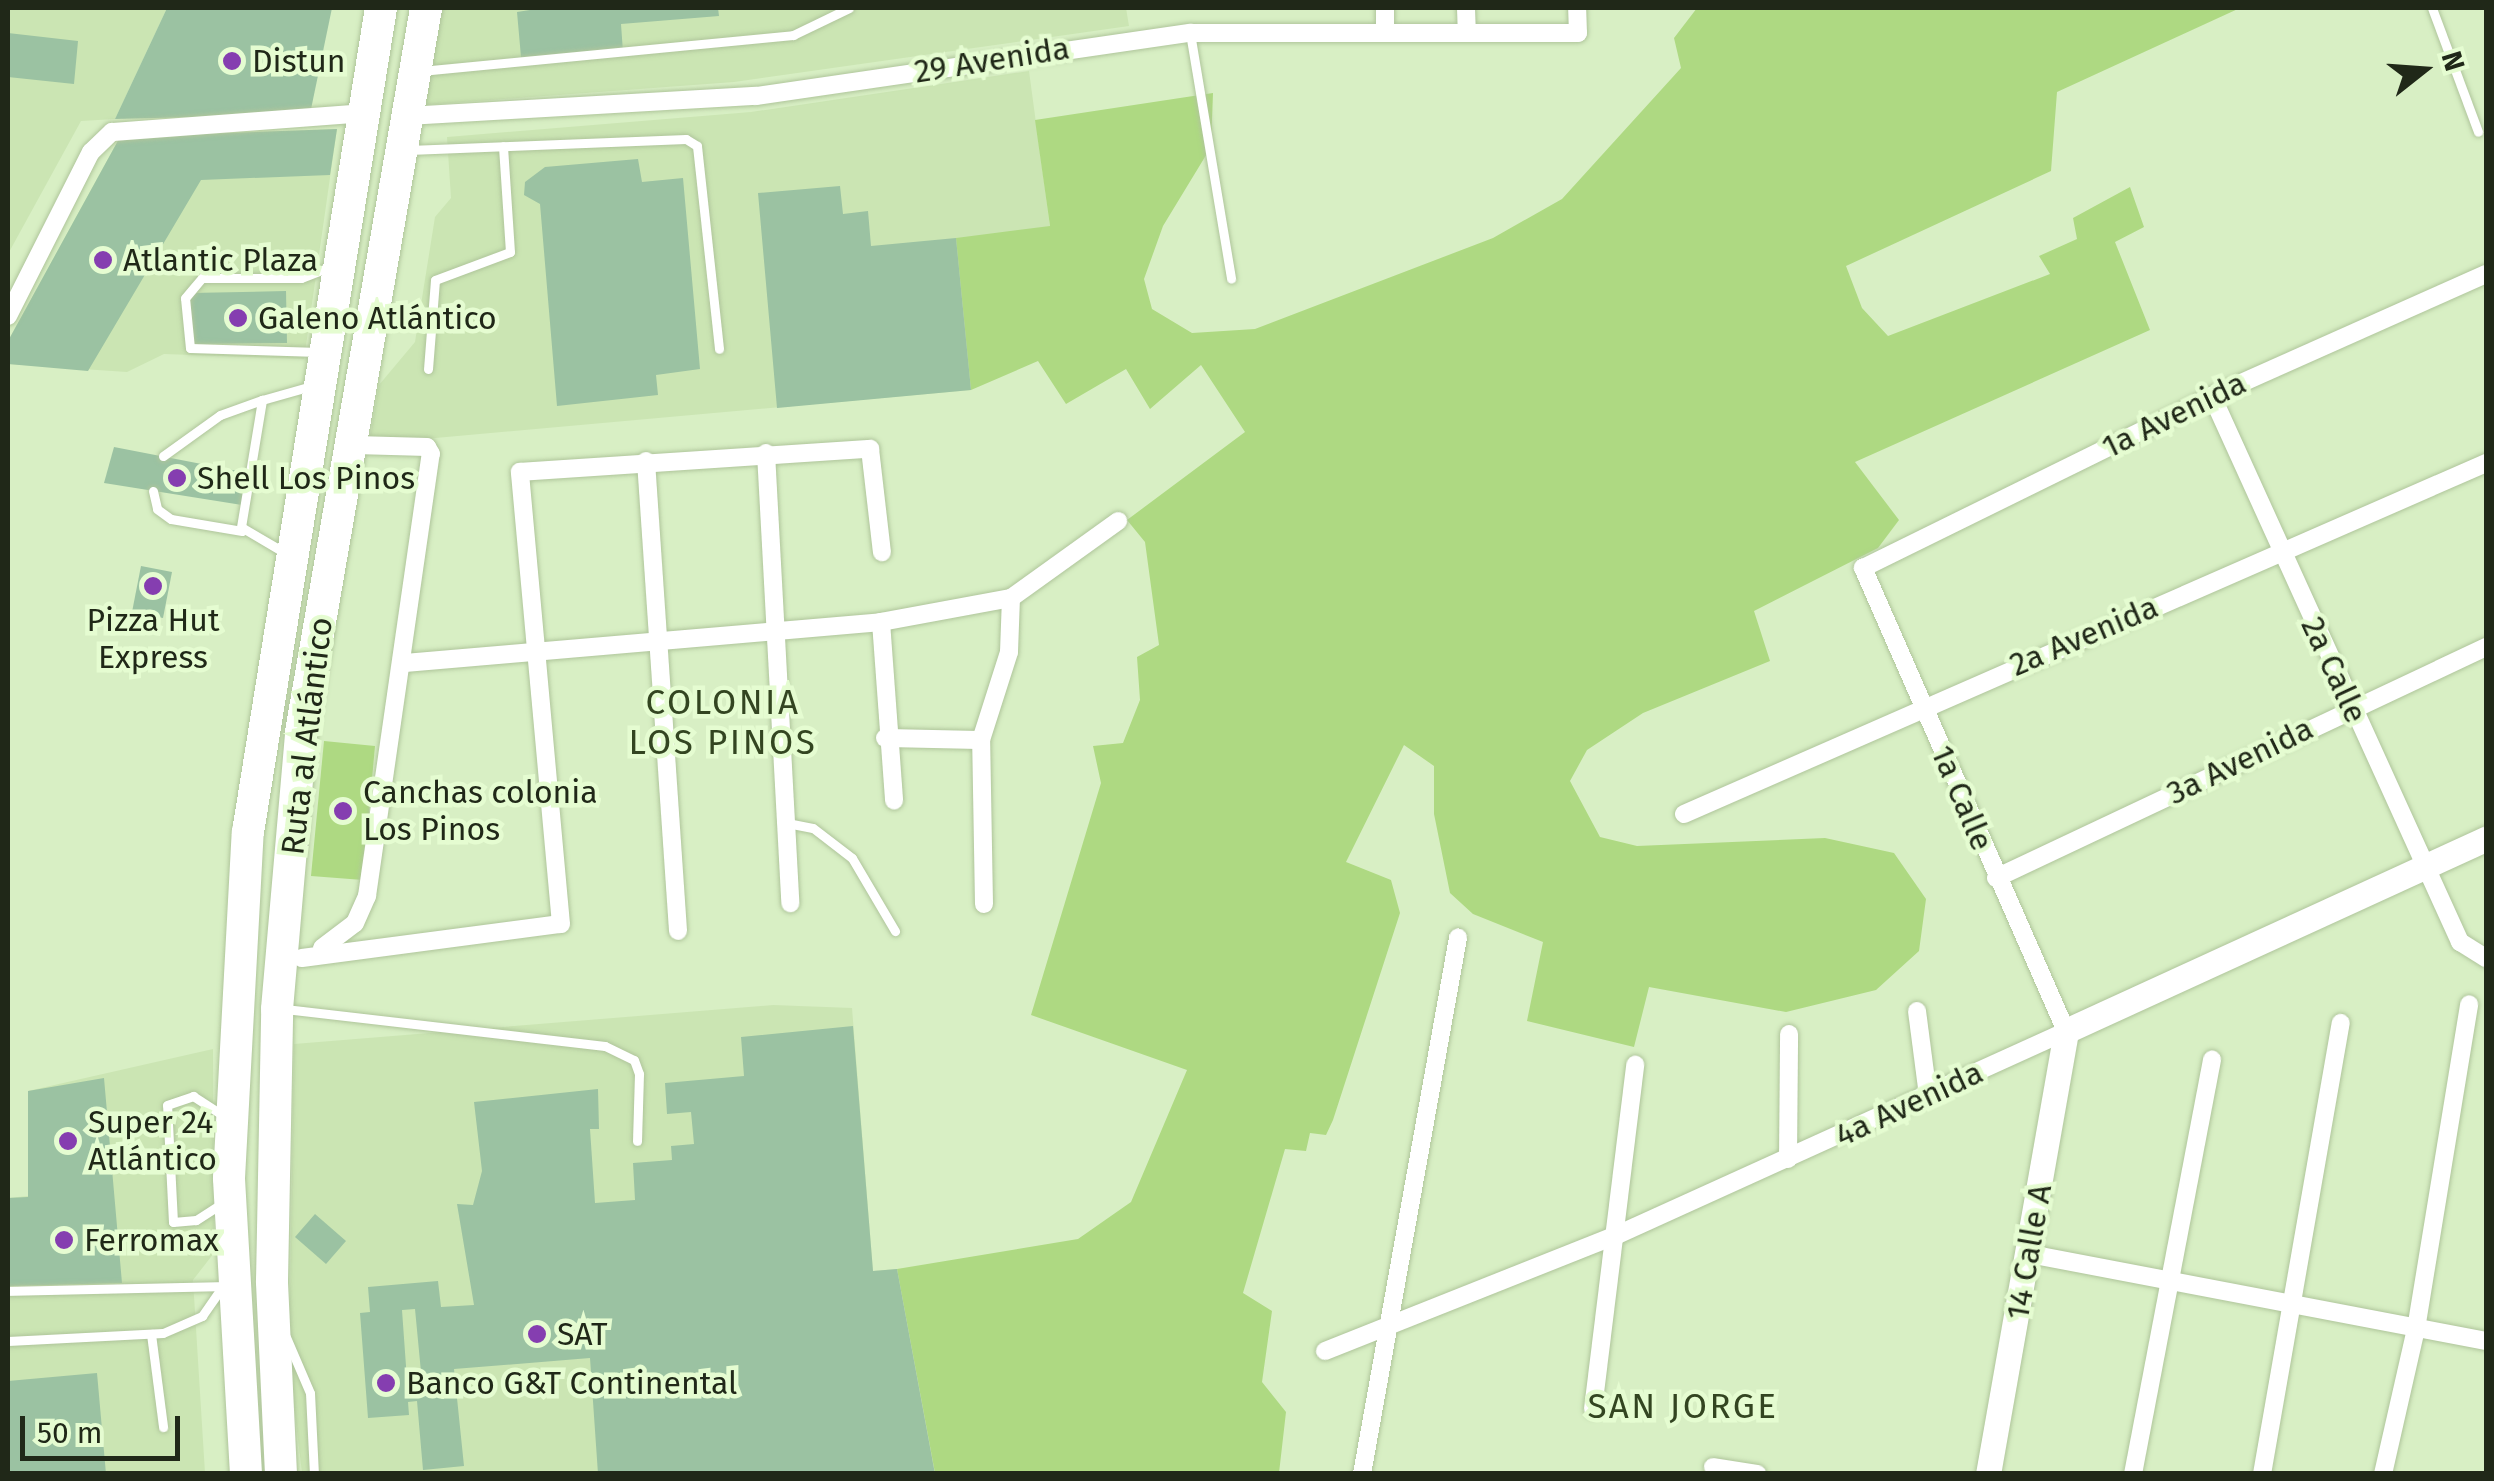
<!DOCTYPE html>
<html>
<head>
<meta charset="utf-8">
<style>
	body { margin:0 }
	#map { position:relative; width:2494px; height:1481px; overflow:hidden; background:#d8efc4; font-family:"Fira Sans",sans-serif }
	div>[style] { position:absolute }
	[style*='--x'] { left:calc(var(--x)*1px); top:calc(var(--y)*1px); width:calc(var(--w)*1px); rotate:calc(var(--a)*1deg) }
	.built>* { inset:0; background:#cbe5b3 }
	.green>* { inset:0; background:#aed982 }
	.building>* { inset:0; background:#9bc2a2 }
	.roads { filter:drop-shadow(0 0 2px #afc59b) drop-shadow(0 0 2px #afc59b) }
	.lane>* { height:9px; margin:-4.5px; padding:0 4.5px; transform-origin:4.5px; border-radius:4.5px; background:#fff }
	.street>* { height:18px; margin:-9px; padding:0 9px; transform-origin:9px; border-radius:9px; background:#fff }
	.secondary>* { height:25px; margin:-12.5px; padding:0 12.5px; transform-origin:12.5px; border-radius:12.5px; background:#fff }
	.highway>* { height:32px; margin:-16px; padding:0 16px; transform-origin:16px; border-radius:16px; background:#fff }
	.dots>* { width:28px; height:28px; translate:-50% -50%; box-sizing:border-box; border:5px solid #e5fcd1; border-radius:50% }
	span { translate:-50% -50%; white-space:nowrap; text-align:center; line-height:1.15; -webkit-text-stroke:9px #e5fcd1; paint-order:stroke }
	.street-label { font-size:32px; color:#202818 }
	.poi-label { font-size:32px; color:#202818 }
	.left { translate:0 -50%; text-align:left }
	.neighbourhood-label { font-size:35px; color:#334521; letter-spacing:2.5px }
	.frame { position:absolute; inset:0; border:10px solid #202818; pointer-events:none }
	.north { position:absolute; left:2374px; top:20px; width:100px; height:100px; -webkit-text-stroke:8px #e5fcd1; paint-order:stroke; rotate:73deg; font-size:28px; font-weight:700; line-height:40px; text-align:center; color:#202818 }
	.north::after { content:''; display:block; margin:auto; width:35px; height:45px; background:#202818; clip-path:polygon(50% 0,100% 100%,50% 72%,0 100%) }
	.scale { position:absolute; left:20px; top:1416px; width:160px; height:45px; box-sizing:border-box; border:5px solid #202818; border-top:0; padding-left:12px; font-size:30px; line-height:35px; white-space:nowrap; color:#202818; -webkit-text-stroke:8px #e5fcd1; paint-order:stroke }
</style>
</head>
<body>
<div id="map">
	<div class="built">
		<div style="clip-path:polygon(8px 8px,167px 8px,115px 119px,81px 121px,8px 254px)"></div>
		<div style="clip-path:polygon(442px 8px,1126px 8px,1129px 26px,734px 82px,424px 105px)"></div>
		<div style="clip-path:polygon(1029px 71px,1050px 227px,971px 390px,369px 444px,379px 385px,415px 342px,435px 217px,451px 198px,447px 137px,751px 112px)"></div>
		<div style="clip-path:polygon(337px 129px,304px 359px,164px 354px,127px 372px,8px 364px,8px 341px,120px 137px)"></div>
		<div style="clip-path:polygon(773px 1005px,852px 1008px,873px 1271px,897px 1269px,935px 1473px,302px 1473px,289px 1363px,294px 1044px)"></div>
		<div style="clip-path:polygon(213px 1049px,214px 1253px,193px 1280px,205px 1473px,8px 1474px,8px 1198px,28px 1196px,28px 1091px)"></div>
	</div>
	<div class="green">
		<div style="clip-path:polygon(1697px 8px,2240px 8px,2057px 92px,2051px 171px,1846px 266px,1862px 308px,1888px 336px,2050px 274px,2039px 256px,2077px 239px,2073px 218px,2130px 187px,2144px 227px,2115px 242px,2150px 330px,1855px 462px,1899px 520px,1878px 548px,1754px 611px,1770px 661px,1643px 713px,1587px 750px,1570px 781px,1600px 837px,1637px 846px,1825px 838px,1894px 853px,1926px 899px,1919px 951px,1876px 990px,1786px 1012px,1649px 987px,1634px 1047px,1527px 1021px,1543px 942px,1473px 914px,1450px 893px,1434px 814px,1434px 766px,1404px 745px,1346px 862px,1391px 880px,1400px 913px,1333px 1120px,1326px 1135px,1310px 1133px,1306px 1151px,1285px 1149px,1243px 1293px,1272px 1311px,1262px 1382px,1286px 1412px,1279px 1473px,935px 1473px,897px 1269px,1078px 1239px,1131px 1202px,1187px 1070px,1031px 1015px,1101px 783px,1093px 746px,1123px 743px,1140px 700px,1137px 657px,1159px 645px,1145px 542px,1127px 520px,1245px 432px,1201px 365px,1150px 409px,1126px 369px,1066px 404px,1038px 361px,971px 390px,956px 238px,1050px 226px,1035px 120px,1213px 93px,1211px 147px,1163px 226px,1144px 279px,1152px 309px,1192px 333px,1255px 329px,1493px 238px,1562px 199px,1681px 68px,1674px 38px)"></div>
		<div style="clip-path:polygon(324px 741px,375px 746px,363px 880px,311px 876px)"></div>
	</div>
	<div class="building">
		<div style="clip-path:polygon(167px 8px,332px 8px,310px 114px,115px 119px)"></div>
		<div style="clip-path:polygon(543px 8px,718px 8px,719px 16px,621px 24px,623px 52px,521px 57px,517px 12px)"></div>
		<div style="clip-path:polygon(8px 33px,78px 41px,74px 84px,8px 77px)"></div>
		<div style="clip-path:polygon(337px 129px,330px 175px,201px 180px,88px 371px,8px 364px,8px 341px,120px 137px)"></div>
		<div style="clip-path:polygon(638px 159px,642px 182px,683px 178px,700px 369px,656px 375px,658px 395px,557px 406px,540px 204px,524px 195px,525px 182px,545px 167px)"></div>
		<div style="clip-path:polygon(840px 186px,843px 214px,868px 211px,871px 246px,956px 238px,971px 390px,777px 408px,758px 193px)"></div>
		<div style="clip-path:polygon(286px 291px,287px 343px,191px 344px,190px 293px)"></div>
		<div style="clip-path:polygon(114px 447px,248px 473px,242px 505px,104px 483px)"></div>
		<div style="clip-path:polygon(141px 566px,172px 572px,163px 618px,132px 612px)"></div>
		<div style="clip-path:polygon(evenodd,853px 1026px,873px 1271px,897px 1269px,935px 1474px,598px 1474px,590px 1358px,454px 1369px,464px 1466px,423px 1470px,417px 1401px,408px 1402px,409px 1415px,368px 1418px,360px 1313px,370px 1312px,368px 1287px,438px 1281px,441px 1307px,474px 1305px,457px 1204px,473px 1205px,482px 1171px,474px 1102px,598px 1089px,599px 1129px,590px 1129px,595px 1203px,635px 1200px,633px 1163px,672px 1160px,671px 1146px,694px 1144px,691px 1112px,667px 1114px,665px 1083px,744px 1076px,741px 1037px,853px 1026px,415px 1309px,421px 1372px,414px 1373px,416px 1394px,408px 1394px,402px 1310px,415px 1309px)"></div>
		<div style="clip-path:polygon(104px 1078px,122px 1283px,8px 1286px,8px 1198px,28px 1197px,28px 1091px)"></div>
		<div style="clip-path:polygon(315px 1214px,346px 1241px,326px 1264px,295px 1237px)"></div>
		<div style="clip-path:polygon(97px 1373px,106px 1474px,8px 1474px,8px 1381px)"></div>
	</div>
	<div class="roads">
		<div class="lane">
			<div style="--x:2432;--y:8;--w:132;--a:69.6"></div>
			<div style="--x:1190;--y:33;--w:249;--a:80.5"></div>
			<div style="--x:420;--y:71;--w:375;--a:-5.5"></div>
			<div style="--x:793;--y:35;--w:62;--a:-25.7"></div>
			<div style="--x:409;--y:150;--w:277;--a:-2.3"></div>
			<div style="--x:686;--y:139;--w:13;--a:32"></div>
			<div style="--x:697;--y:146;--w:204;--a:83.8"></div>
			<div style="--x:319;--y:352;--w:129;--a:-178.2"></div>
			<div style="--x:190;--y:348;--w:50;--a:-95.7"></div>
			<div style="--x:185;--y:298;--w:26;--a:-50"></div>
			<div style="--x:202;--y:278;--w:99;--a:0"></div>
			<div style="--x:301;--y:278;--w:33;--a:-21"></div>
			<div style="--x:428;--y:369;--w:89;--a:-85.5"></div>
			<div style="--x:435;--y:280;--w:80;--a:-20.5"></div>
			<div style="--x:510;--y:252;--w:106;--a:-93.8"></div>
			<div style="--x:163;--y:456;--w:70;--a:-35.7"></div>
			<div style="--x:220;--y:415;--w:45;--a:-19.7"></div>
			<div style="--x:153;--y:491;--w:18;--a:77"></div>
			<div style="--x:157;--y:509;--w:17;--a:36"></div>
			<div style="--x:171;--y:519;--w:72;--a:9.6"></div>
			<div style="--x:287;--y:554;--w:53;--a:-149.6"></div>
			<div style="--x:241;--y:527;--w:129;--a:-80.6"></div>
			<div style="--x:262;--y:400;--w:55;--a:-15.8"></div>
			<div style="--x:787;--y:823;--w:26;--a:11"></div>
			<div style="--x:813;--y:828;--w:49;--a:37.6"></div>
			<div style="--x:852;--y:858;--w:85;--a:59.5"></div>
			<div style="--x:285;--y:1009;--w:322;--a:6.6"></div>
			<div style="--x:605;--y:1046;--w:32;--a:26"></div>
			<div style="--x:634;--y:1060;--w:15;--a:70"></div>
			<div style="--x:639;--y:1074;--w:67;--a:91.7"></div>
			<div style="--x:221;--y:1204;--w:30;--a:147"></div>
			<div style="--x:196;--y:1220;--w:23;--a:175"></div>
			<div style="--x:173;--y:1222;--w:117;--a:-92.9"></div>
			<div style="--x:167;--y:1105;--w:28;--a:-19"></div>
			<div style="--x:193;--y:1096;--w:35;--a:33"></div>
			<div style="--x:8;--y:1291;--w:215;--a:-1.3"></div>
			<div style="--x:151;--y:1334;--w:94;--a:82.6"></div>
			<div style="--x:286;--y:1337;--w:61;--a:66.8"></div>
			<div style="--x:310;--y:1393;--w:81;--a:87.2"></div>
			<div style="--x:8;--y:1341;--w:155;--a:-3"></div>
			<div style="--x:163;--y:1333;--w:43;--a:-23.6"></div>
			<div style="--x:202;--y:1316;--w:40;--a:-55.1"></div>
		</div>
		<div class="street">
			<div style="--x:1385;--y:8;--w:25;--a:90"></div>
			<div style="--x:1466;--y:8;--w:23;--a:88"></div>
			<div style="--x:407;--y:116;--w:350;--a:-3.3"></div>
			<div style="--x:756;--y:96;--w:439;--a:-8.3"></div>
			<div style="--x:1190;--y:33;--w:388;--a:0"></div>
			<div style="--x:1578;--y:33;--w:25;--a:-92"></div>
			<div style="--x:8;--y:316;--w:184;--a:-63.2"></div>
			<div style="--x:91;--y:152;--w:29;--a:-44"></div>
			<div style="--x:112;--y:132;--w:252;--a:-4.3"></div>
			<div style="--x:2212;--y:396;--w:600;--a:65.57"></div>
			<div style="--x:2460;--y:942;--w:31;--a:32"></div>
			<div style="--x:766;--y:453;--w:451;--a:86.9"></div>
			<div style="--x:646;--y:461;--w:471;--a:86.1"></div>
			<div style="--x:881;--y:622;--w:179;--a:85.8"></div>
			<div style="--x:405;--y:663;--w:478;--a:-4.9"></div>
			<div style="--x:881;--y:622;--w:132;--a:-10.5"></div>
			<div style="--x:1011;--y:598;--w:132;--a:-35.7"></div>
			<div style="--x:885;--y:738;--w:96;--a:1.2"></div>
			<div style="--x:1684;--y:814;--w:875;--a:-23.64"></div>
			<div style="--x:1996;--y:878;--w:542;--a:-25.24"></div>
			<div style="--x:984;--y:904;--w:164;--a:-91"></div>
			<div style="--x:981;--y:740;--w:92;--a:-72.3"></div>
			<div style="--x:1009;--y:652;--w:54;--a:-87.9"></div>
			<div style="--x:322;--y:948;--w:41;--a:-37.1"></div>
			<div style="--x:355;--y:923;--w:30;--a:-66"></div>
			<div style="--x:367;--y:896;--w:447;--a:-81.8"></div>
			<div style="--x:431;--y:454;--w:8;--a:-120"></div>
			<div style="--x:427;--y:447;--w:72;--a:-178.4"></div>
			<div style="--x:302;--y:958;--w:261;--a:-7.5"></div>
			<div style="--x:561;--y:924;--w:454;--a:-95.2"></div>
			<div style="--x:520;--y:472;--w:351;--a:-3.8"></div>
			<div style="--x:870;--y:449;--w:104;--a:83.4"></div>
			<div style="--x:1917;--y:1011;--w:86;--a:82.6"></div>
			<div style="--x:1788;--y:1159;--w:125;--a:-89.5"></div>
			<div style="--x:2030;--y:1254;--w:464;--a:10.8"></div>
			<div style="--x:1325;--y:1351;--w:314;--a:-21.7"></div>
			<div style="--x:1617;--y:1235;--w:493;--a:-24.4"></div>
			<div style="--x:2066;--y:1031;--w:506;--a:-113.67"></div>
			<div style="--x:1863;--y:568;--w:389;--a:-26.2"></div>
			<div style="--x:2212;--y:396;--w:300;--a:-24"></div>
			<div style="--x:1593;--y:1409;--w:347;--a:-83"></div>
			<div style="--x:1713;--y:1467;--w:45;--a:9"></div>
			<div style="--x:1362;--y:1474;--w:545;--a:-79.85"></div>
			<div style="--x:2133;--y:1474;--w:422;--a:-79.2"></div>
			<div style="--x:2262;--y:1474;--w:458;--a:-80.1"></div>
			<div style="--x:2383;--y:1474;--w:149;--a:-77.2"></div>
			<div style="--x:2416;--y:1329;--w:329;--a:-80.7"></div>
		</div>
		<div class="secondary">
			<div style="--x:1988;--y:1474;--w:450;--a:-80"></div>
			<div style="--x:2066;--y:1031;--w:462;--a:-24.6"></div>
		</div>
		<div class="highway">
			<div style="--x:246;--y:1474;--w:296;--a:-93.3"></div>
			<div style="--x:229;--y:1178;--w:347;--a:-86.9"></div>
			<div style="--x:248;--y:832;--w:835;--a:-80.83"></div>
			<div style="--x:281;--y:1474;--w:193;--a:-92.7"></div>
			<div style="--x:272;--y:1281;--w:272;--a:-88.9"></div>
			<div style="--x:277;--y:1009;--w:278;--a:-85"></div>
			<div style="--x:301;--y:732;--w:735;--a:-80.2"></div>
		</div>
	</div>
	<div class="dots">
		<div style="left:232px;top:61px;background:#853eb0"></div>
		<div style="left:103px;top:260px;background:#853eb0"></div>
		<div style="left:238px;top:318px;background:#853eb0"></div>
		<div style="left:177px;top:478px;background:#853eb0"></div>
		<div style="left:153px;top:586px;background:#853eb0"></div>
		<div style="left:343px;top:811px;background:#853eb0"></div>
		<div style="left:68px;top:1141px;background:#853eb0"></div>
		<div style="left:64px;top:1240px;background:#853eb0"></div>
		<div style="left:537px;top:1334px;background:#853eb0"></div>
		<div style="left:386px;top:1383px;background:#853eb0"></div>
	</div>
	<div class="street-label">
		<span style="left:992px;top:60px;rotate:-9deg">29 Avenida</span>
		<span style="left:2174px;top:415px;rotate:-26deg">1a Avenida</span>
		<span style="left:2084px;top:636px;rotate:-23deg">2a Avenida</span>
		<span style="left:2334px;top:670px;rotate:65deg">2a Calle</span>
		<span style="left:307px;top:736px;rotate:-83deg">Ruta al Atlántico</span>
		<span style="left:2240px;top:761px;rotate:-26deg">3a Avenida</span>
		<span style="left:1962px;top:798px;rotate:67deg">1a Calle</span>
		<span style="left:1909px;top:1104px;rotate:-25deg">4a Avenida</span>
		<span style="left:2029px;top:1252px;rotate:-80deg">14 Calle A</span>
	</div>
	<div class="poi-label">
		<span class="left" style="left:252px;top:61px">Distun</span>
		<span class="left" style="left:123px;top:260px">Atlantic Plaza</span>
		<span class="left" style="left:258px;top:318px">Galeno Atlántico</span>
		<span class="left" style="left:197px;top:478px">Shell Los Pinos</span>
		<span style="left:153px;top:639px">Pizza Hut<br>Express</span>
		<span class="left" style="left:363px;top:811px">Canchas colonia<br>Los Pinos</span>
		<span class="left" style="left:88px;top:1141px">Super 24<br>Atlántico</span>
		<span class="left" style="left:84px;top:1240px">Ferromax</span>
		<span class="left" style="left:557px;top:1334px">SAT</span>
		<span class="left" style="left:406px;top:1383px">Banco G&amp;T Continental</span>
	</div>
	<div class="neighbourhood-label">
		<span style="left:723px;top:722px">COLONIA<br>LOS PINOS</span>
		<span style="left:1683px;top:1406px">SAN JORGE</span>
	</div>
	<div class="frame"></div>
	<div class="north">N</div>
	<div class="scale">50 m</div>
</div>
</body>
</html>
